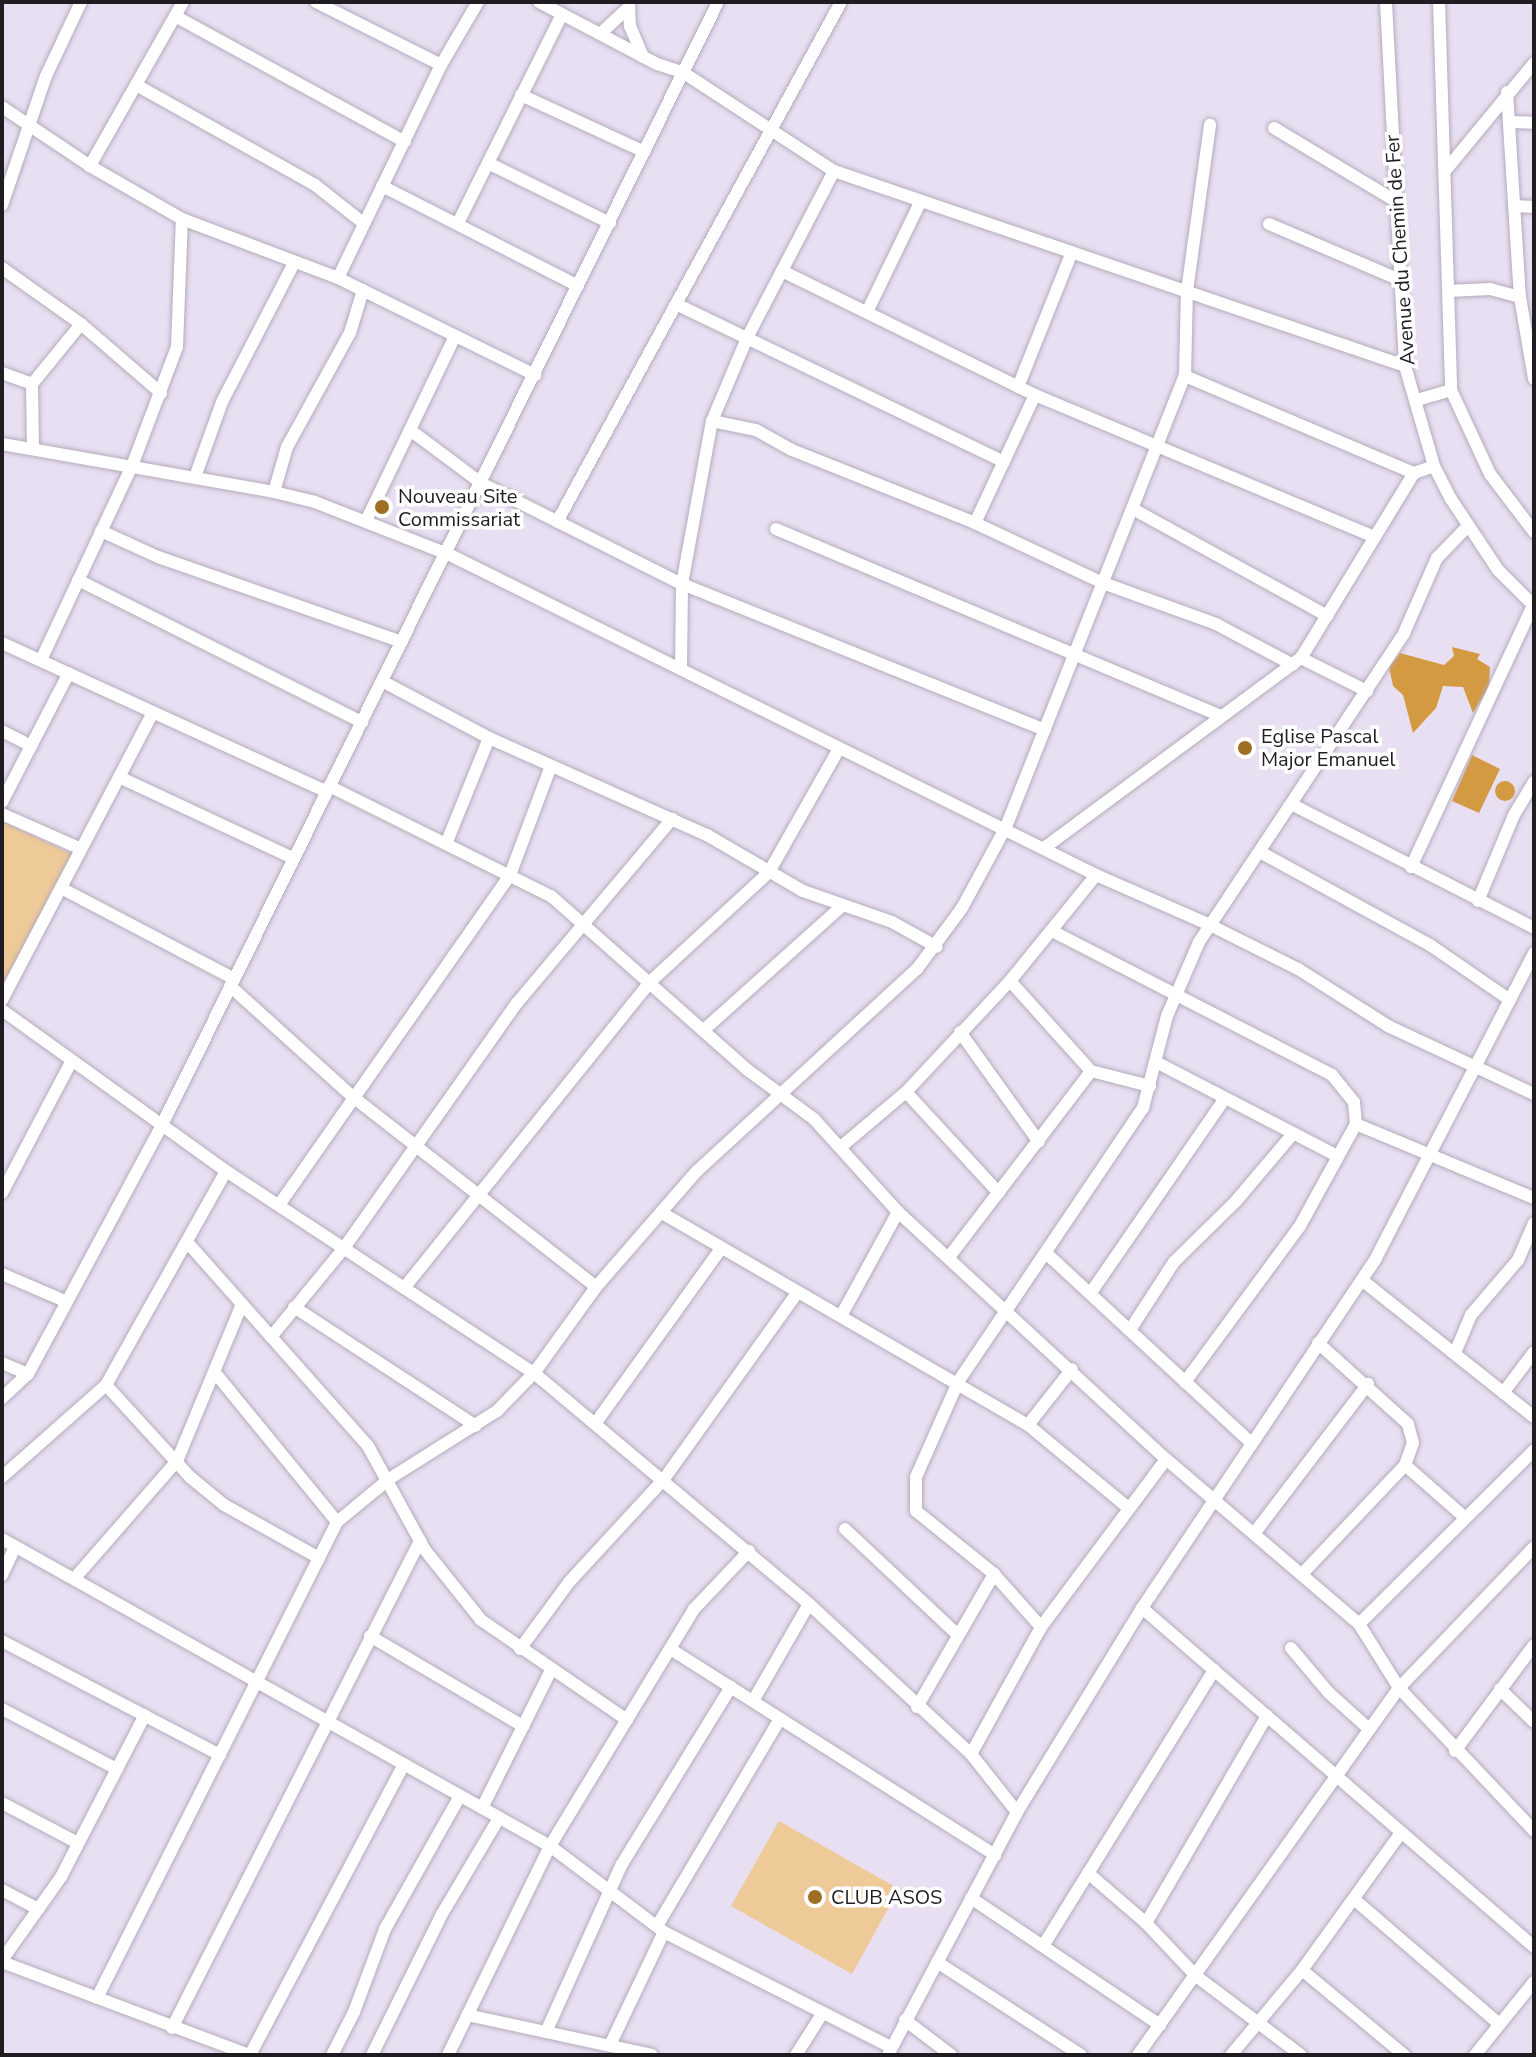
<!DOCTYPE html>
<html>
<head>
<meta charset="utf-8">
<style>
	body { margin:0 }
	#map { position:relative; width:1536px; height:2057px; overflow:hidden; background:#e8dff2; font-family:"Nunito Sans",sans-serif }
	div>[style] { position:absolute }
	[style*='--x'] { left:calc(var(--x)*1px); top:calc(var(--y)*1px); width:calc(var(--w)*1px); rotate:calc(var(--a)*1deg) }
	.green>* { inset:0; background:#eeca99 }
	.forest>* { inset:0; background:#d49a42 }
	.round { border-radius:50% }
	.roads { filter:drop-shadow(0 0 2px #b4abbc) drop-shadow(0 0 2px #b4abbc) }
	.minor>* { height:12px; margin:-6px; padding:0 6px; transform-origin:6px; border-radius:6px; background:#fff }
	.dots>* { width:22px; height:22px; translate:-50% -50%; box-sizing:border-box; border:4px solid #fff; border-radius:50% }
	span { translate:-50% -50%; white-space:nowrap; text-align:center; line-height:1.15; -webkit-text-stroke:7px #fff; paint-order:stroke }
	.street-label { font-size:20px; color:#1f1c22 }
	.poi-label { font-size:20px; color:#1f1c22 }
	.left { translate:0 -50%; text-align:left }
	.frame { position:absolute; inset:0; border:4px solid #1f1c22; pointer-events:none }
</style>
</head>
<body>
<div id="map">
	<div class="green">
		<div style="clip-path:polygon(2px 821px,74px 855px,2px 993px)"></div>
		<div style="clip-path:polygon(779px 1821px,899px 1889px,852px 1974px,731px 1906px)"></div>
	</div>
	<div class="forest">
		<div style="clip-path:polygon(1452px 647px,1480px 654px,1477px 659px,1490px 667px,1489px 687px,1473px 713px,1463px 687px,1443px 686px,1436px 708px,1413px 733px,1403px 695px,1393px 686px,1389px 667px,1400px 653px,1444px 665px,1454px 656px)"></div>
		<div style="clip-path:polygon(1472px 755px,1500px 769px,1479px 813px,1452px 801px)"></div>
		<div class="round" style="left:1495px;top:781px;width:20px;height:20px"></div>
	</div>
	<div class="roads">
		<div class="minor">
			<div style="--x:183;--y:2;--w:189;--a:119.6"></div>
			<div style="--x:90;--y:166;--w:106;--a:29.9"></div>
			<div style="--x:182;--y:219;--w:167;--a:20.7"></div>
			<div style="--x:338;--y:278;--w:220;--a:26.2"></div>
			<div style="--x:316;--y:2;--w:140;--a:26.7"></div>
			<div style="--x:539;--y:2;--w:133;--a:27.7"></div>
			<div style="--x:657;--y:64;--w:28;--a:18"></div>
			<div style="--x:684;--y:73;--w:179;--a:33.2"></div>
			<div style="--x:834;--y:171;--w:603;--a:18.86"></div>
			<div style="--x:629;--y:2;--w:24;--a:88"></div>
			<div style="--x:630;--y:26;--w:34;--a:67"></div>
			<div style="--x:1386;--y:2;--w:364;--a:87"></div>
			<div style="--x:1405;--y:366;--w:104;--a:73.8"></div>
			<div style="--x:1434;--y:466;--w:37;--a:63"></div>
			<div style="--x:1451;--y:499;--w:85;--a:56.5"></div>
			<div style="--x:1498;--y:570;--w:51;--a:45"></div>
			<div style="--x:1439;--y:2;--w:388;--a:88.2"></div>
			<div style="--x:1451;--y:390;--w:93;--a:65.1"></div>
			<div style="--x:1490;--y:474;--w:73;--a:52.8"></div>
			<div style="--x:175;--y:16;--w:262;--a:28.7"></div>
			<div style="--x:600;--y:34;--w:37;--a:-43"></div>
			<div style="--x:138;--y:86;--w:203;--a:29.2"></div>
			<div style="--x:315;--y:185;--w:60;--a:38.2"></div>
			<div style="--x:1507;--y:92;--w:205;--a:86.4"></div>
			<div style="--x:521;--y:95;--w:136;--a:24.7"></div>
			<div style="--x:2;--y:107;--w:106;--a:33.8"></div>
			<div style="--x:1511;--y:122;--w:23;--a:2"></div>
			<div style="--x:1274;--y:128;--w:140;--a:31"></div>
			<div style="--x:488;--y:163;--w:136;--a:26.2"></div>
			<div style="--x:1445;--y:171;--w:140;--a:-50.5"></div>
			<div style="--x:382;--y:186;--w:220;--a:27"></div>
			<div style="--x:2;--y:205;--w:136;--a:-71.2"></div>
			<div style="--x:46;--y:76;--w:82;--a:-64.7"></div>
			<div style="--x:1515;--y:206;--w:19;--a:3"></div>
			<div style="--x:458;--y:223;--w:233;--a:-63.5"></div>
			<div style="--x:1269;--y:224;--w:140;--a:23.1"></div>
			<div style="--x:2;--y:268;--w:97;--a:35.3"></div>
			<div style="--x:81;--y:324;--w:77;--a:129.2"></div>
			<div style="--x:782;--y:271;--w:282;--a:26.1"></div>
			<div style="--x:1035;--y:395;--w:368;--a:22.7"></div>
			<div style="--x:338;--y:278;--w:237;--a:-64.2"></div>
			<div style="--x:441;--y:65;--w:73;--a:-59.6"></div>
			<div style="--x:1448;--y:291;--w:42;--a:-2.7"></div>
			<div style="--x:1490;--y:289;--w:31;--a:15"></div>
			<div style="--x:1520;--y:297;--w:83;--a:80.3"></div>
			<div style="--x:676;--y:304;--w:364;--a:25.7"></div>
			<div style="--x:867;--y:312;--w:123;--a:-64.1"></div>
			<div style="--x:81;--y:324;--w:106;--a:40.8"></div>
			<div style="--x:2;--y:373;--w:32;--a:20"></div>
			<div style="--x:32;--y:384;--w:65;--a:89.1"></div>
			<div style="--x:1185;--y:376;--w:249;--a:23"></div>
			<div style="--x:1018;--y:387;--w:145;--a:-68.2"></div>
			<div style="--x:1417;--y:400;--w:35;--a:-16"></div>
			<div style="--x:712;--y:421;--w:45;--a:11.6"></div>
			<div style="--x:756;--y:430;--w:41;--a:29.1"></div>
			<div style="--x:792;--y:450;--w:197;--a:21.7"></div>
			<div style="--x:975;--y:523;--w:141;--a:25.1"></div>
			<div style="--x:1103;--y:583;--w:120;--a:19.9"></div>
			<div style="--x:1216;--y:624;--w:87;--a:28"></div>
			<div style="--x:410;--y:430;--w:89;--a:36.7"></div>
			<div style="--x:481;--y:483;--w:225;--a:26.7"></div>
			<div style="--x:682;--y:584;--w:391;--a:21.9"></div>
			<div style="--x:2;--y:444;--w:276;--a:10"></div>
			<div style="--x:274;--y:492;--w:42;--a:13.7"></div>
			<div style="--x:315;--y:502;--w:143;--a:21.4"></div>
			<div style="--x:448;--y:554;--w:723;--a:26.35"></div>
			<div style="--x:1096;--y:875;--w:124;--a:23.7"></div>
			<div style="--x:1210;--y:925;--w:98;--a:26.6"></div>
			<div style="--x:1298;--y:969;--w:107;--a:32.3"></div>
			<div style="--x:1388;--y:1026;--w:161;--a:25"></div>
			<div style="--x:195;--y:477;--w:80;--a:-70.2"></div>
			<div style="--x:222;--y:402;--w:157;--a:-62.6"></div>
			<div style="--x:274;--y:492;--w:47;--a:-73.9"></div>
			<div style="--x:287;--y:447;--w:130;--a:-61.1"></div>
			<div style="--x:350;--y:333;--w:45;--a:-73.2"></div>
			<div style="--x:1133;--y:509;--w:222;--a:28.8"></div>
			<div style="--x:366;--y:521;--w:205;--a:-64.3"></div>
			<div style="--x:557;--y:522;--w:592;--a:-61.36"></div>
			<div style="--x:975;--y:523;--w:141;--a:-64.9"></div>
			<div style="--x:776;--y:529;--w:483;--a:22.8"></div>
			<div style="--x:101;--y:531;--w:63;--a:24.5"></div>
			<div style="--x:158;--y:557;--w:258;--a:19.2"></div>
			<div style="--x:78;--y:580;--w:318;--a:26.6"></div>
			<div style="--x:2;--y:643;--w:356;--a:24.6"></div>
			<div style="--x:1301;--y:658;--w:74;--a:26.6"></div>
			<div style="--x:41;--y:660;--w:214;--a:-64.9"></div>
			<div style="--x:132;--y:466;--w:127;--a:-69.3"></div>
			<div style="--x:177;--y:347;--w:128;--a:-87.8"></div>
			<div style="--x:681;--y:669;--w:85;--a:-89.3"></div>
			<div style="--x:682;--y:584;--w:166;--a:-79.6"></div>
			<div style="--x:712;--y:421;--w:90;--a:-67.1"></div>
			<div style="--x:747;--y:338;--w:188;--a:-62.5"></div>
			<div style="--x:382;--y:681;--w:121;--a:28"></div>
			<div style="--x:489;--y:738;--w:239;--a:24"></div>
			<div style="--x:707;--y:835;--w:111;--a:30.3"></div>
			<div style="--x:803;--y:891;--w:94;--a:19.2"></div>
			<div style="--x:892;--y:922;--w:51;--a:29.1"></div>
			<div style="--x:2;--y:731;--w:33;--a:27"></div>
			<div style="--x:119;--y:777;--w:192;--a:25"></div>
			<div style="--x:329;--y:786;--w:248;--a:26.4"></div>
			<div style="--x:551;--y:896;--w:264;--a:41.5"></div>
			<div style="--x:749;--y:1071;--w:81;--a:36.4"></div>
			<div style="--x:814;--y:1119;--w:125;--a:47.9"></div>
			<div style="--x:898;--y:1212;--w:364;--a:42.7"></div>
			<div style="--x:1166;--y:1459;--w:254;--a:40.5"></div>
			<div style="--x:1359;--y:1624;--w:75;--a:58"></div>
			<div style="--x:1399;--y:1688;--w:197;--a:46.6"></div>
			<div style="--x:2;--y:802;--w:145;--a:-62.6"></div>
			<div style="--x:1293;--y:805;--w:271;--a:27"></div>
			<div style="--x:2;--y:814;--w:86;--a:23.9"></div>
			<div style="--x:446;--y:844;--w:114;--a:-67.9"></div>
			<div style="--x:1044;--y:848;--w:320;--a:-36.5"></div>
			<div style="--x:1301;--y:658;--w:217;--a:-58.6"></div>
			<div style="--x:1414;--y:473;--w:21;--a:-19"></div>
			<div style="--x:1260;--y:852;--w:194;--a:28.7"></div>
			<div style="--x:1430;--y:945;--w:97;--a:34.5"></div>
			<div style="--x:1411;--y:867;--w:289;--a:-65"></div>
			<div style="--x:61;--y:888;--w:195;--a:27.7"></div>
			<div style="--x:1478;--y:901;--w:93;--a:-67.3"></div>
			<div style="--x:1514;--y:815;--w:39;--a:-59"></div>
			<div style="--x:1054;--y:932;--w:313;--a:27.2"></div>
			<div style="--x:1332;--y:1075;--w:35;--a:51"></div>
			<div style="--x:1354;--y:1102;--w:22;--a:85"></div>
			<div style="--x:1356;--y:1124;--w:116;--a:118.8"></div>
			<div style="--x:1300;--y:1226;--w:194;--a:126.4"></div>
			<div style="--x:1010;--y:981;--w:121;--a:48"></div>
			<div style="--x:1091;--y:1071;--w:61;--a:14.3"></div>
			<div style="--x:230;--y:986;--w:166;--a:42.1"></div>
			<div style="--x:353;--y:1097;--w:308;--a:38"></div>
			<div style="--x:2;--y:1000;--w:325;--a:-62.3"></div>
			<div style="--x:2;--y:1010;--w:276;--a:35.7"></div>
			<div style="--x:226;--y:1171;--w:368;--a:33.3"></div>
			<div style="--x:534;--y:1373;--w:359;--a:40"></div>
			<div style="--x:809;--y:1604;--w:221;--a:42.8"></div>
			<div style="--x:971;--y:1754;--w:74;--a:51.6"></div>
			<div style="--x:706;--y:1028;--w:181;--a:-41.9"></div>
			<div style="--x:960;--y:1032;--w:135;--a:54.3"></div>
			<div style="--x:1156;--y:1062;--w:204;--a:27.4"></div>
			<div style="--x:906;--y:1092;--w:137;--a:47.4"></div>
			<div style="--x:1356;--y:1124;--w:193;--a:22.6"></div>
			<div style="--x:842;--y:1146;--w:84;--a:-40.2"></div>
			<div style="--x:906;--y:1092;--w:152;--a:-46.9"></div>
			<div style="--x:1010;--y:981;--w:136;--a:-50.9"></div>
			<div style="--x:2;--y:1193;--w:150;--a:-62.2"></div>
			<div style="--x:279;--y:1205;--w:403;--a:-55"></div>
			<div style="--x:510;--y:875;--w:116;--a:-69.4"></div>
			<div style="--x:662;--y:1213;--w:423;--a:30.1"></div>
			<div style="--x:1028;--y:1425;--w:129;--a:39.6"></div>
			<div style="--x:187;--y:1242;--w:273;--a:48.4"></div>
			<div style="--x:368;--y:1446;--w:119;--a:61.3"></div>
			<div style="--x:425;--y:1550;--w:90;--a:51.3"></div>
			<div style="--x:481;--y:1620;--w:177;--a:34.4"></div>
			<div style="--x:1046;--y:1253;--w:277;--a:42.8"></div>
			<div style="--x:949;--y:1257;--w:234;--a:-52.6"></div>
			<div style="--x:2;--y:1274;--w:69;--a:23.2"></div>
			<div style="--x:1363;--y:1281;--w:218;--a:38.5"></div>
			<div style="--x:404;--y:1288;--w:393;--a:-51.2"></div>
			<div style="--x:650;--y:982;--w:162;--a:-42.7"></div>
			<div style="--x:769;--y:872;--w:142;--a:-60.4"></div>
			<div style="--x:1092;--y:1291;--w:232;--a:-55.4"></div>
			<div style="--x:294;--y:1307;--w:217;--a:33.2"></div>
			<div style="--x:841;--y:1316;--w:119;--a:-61.3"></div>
			<div style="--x:1130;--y:1330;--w:81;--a:-57.1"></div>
			<div style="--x:1174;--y:1262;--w:87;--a:-44.5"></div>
			<div style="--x:1236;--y:1201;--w:87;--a:-49.7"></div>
			<div style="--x:271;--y:1337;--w:115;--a:-50.6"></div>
			<div style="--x:344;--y:1248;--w:300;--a:-54.8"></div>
			<div style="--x:517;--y:1003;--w:241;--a:-49.9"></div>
			<div style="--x:1455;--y:1353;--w:41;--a:-67.2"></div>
			<div style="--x:1471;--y:1315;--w:72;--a:-49.5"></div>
			<div style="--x:1518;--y:1260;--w:40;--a:-66.6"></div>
			<div style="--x:2;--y:1363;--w:28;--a:23"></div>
			<div style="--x:216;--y:1374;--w:191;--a:50.7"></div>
			<div style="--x:106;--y:1385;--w:125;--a:47.6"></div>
			<div style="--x:190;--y:1477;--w:44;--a:39.5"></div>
			<div style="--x:224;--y:1505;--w:109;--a:29.2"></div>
			<div style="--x:1503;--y:1393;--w:51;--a:-52.9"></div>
			<div style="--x:2;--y:1398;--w:35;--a:-43"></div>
			<div style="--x:28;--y:1374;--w:283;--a:-61.7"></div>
			<div style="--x:162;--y:1125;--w:1253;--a:-63.66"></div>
			<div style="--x:595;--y:1424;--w:214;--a:-54.3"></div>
			<div style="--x:1028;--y:1425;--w:71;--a:-51.8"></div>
			<div style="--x:1405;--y:1465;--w:77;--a:41.3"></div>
			<div style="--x:2;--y:1477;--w:139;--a:-41.5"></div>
			<div style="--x:106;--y:1385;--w:245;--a:-60.7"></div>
			<div style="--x:845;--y:1529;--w:155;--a:43.2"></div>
			<div style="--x:1256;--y:1531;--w:185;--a:-52.7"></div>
			<div style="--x:2;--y:1539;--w:628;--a:29.26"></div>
			<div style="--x:550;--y:1846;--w:143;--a:37"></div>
			<div style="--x:664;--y:1932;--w:254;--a:26.9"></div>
			<div style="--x:1302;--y:1574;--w:150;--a:-46.6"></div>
			<div style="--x:1405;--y:1465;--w:23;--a:-70"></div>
			<div style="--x:1413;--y:1443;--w:20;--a:-105"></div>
			<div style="--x:1408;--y:1424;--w:121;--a:-138"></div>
			<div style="--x:2;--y:1575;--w:31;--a:-65"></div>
			<div style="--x:74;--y:1579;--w:157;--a:-48.9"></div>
			<div style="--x:177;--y:1461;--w:170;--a:-67.5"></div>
			<div style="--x:1142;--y:1608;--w:518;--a:40.85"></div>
			<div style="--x:1359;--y:1624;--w:247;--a:-44.8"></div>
			<div style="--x:1041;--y:1627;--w:71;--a:-131.6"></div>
			<div style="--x:994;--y:1574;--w:100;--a:-141.1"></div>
			<div style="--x:916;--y:1511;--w:34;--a:-90"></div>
			<div style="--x:916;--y:1477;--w:104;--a:-66.1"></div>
			<div style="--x:958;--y:1382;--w:331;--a:-56"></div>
			<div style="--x:1143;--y:1108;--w:95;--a:-75.4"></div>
			<div style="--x:1167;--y:1016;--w:81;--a:-66.6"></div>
			<div style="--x:1199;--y:942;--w:371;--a:-56.4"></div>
			<div style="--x:1404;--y:633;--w:82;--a:-66.3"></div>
			<div style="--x:1437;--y:558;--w:43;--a:-45.9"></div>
			<div style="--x:370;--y:1636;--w:178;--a:30.5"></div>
			<div style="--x:2;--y:1641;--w:246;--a:27.6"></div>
			<div style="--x:1291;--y:1648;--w:59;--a:49.8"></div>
			<div style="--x:1329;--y:1693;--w:54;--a:42"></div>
			<div style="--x:520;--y:1649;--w:84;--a:-53.7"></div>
			<div style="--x:570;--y:1581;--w:139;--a:-47.3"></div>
			<div style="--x:664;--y:1479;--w:230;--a:-54.4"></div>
			<div style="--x:672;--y:1650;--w:383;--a:32.4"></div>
			<div style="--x:1500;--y:1689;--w:47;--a:44.1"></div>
			<div style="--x:753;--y:1701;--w:112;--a:-60"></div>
			<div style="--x:917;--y:1707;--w:154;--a:-59.9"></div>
			<div style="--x:2;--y:1709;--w:130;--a:27.6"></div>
			<div style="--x:1455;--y:1751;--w:132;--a:-53.3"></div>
			<div style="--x:971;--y:1754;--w:145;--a:-61.1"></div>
			<div style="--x:1041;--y:1627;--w:209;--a:-53.3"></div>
			<div style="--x:2;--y:1803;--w:86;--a:27.8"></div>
			<div style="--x:482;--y:1808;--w:152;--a:-63.4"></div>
			<div style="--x:1088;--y:1873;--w:77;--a:40.8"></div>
			<div style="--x:1146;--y:1923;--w:73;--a:46.7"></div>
			<div style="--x:1196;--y:1976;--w:131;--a:37"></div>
			<div style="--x:2;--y:1890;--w:41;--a:27.8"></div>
			<div style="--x:971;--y:1898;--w:228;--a:33.9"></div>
			<div style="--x:1355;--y:1900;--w:190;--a:40.7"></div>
			<div style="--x:1146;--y:1923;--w:240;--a:-59.7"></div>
			<div style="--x:657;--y:1926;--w:241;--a:-59.3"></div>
			<div style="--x:1043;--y:1946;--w:325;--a:-58.2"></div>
			<div style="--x:2;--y:1960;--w:102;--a:-54.6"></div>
			<div style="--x:61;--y:1877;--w:182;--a:-62.6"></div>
			<div style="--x:2;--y:1962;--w:264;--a:20.6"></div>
			<div style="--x:937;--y:1962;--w:171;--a:32.9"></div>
			<div style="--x:1302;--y:1970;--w:133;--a:39.8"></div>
			<div style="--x:97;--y:1998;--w:533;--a:-63.24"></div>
			<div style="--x:337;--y:1522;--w:67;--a:-39.6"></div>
			<div style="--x:389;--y:1479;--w:128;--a:-32.2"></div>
			<div style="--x:497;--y:1411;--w:53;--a:-45.8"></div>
			<div style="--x:534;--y:1373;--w:106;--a:-54.2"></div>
			<div style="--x:596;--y:1287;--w:154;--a:-49"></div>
			<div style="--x:697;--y:1171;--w:299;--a:-42.6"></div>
			<div style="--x:917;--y:969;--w:76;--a:-53.6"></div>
			<div style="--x:962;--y:908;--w:92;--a:-61.5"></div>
			<div style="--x:1006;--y:827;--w:485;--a:-68.4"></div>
			<div style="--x:1185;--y:376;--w:85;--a:-88.7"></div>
			<div style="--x:1187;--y:291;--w:168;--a:-82.1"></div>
			<div style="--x:467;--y:2015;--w:189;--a:12.2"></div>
			<div style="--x:905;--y:2020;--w:58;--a:37.3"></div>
			<div style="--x:172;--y:2028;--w:547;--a:-63.01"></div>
			<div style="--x:546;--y:2032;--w:184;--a:-65.7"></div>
			<div style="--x:622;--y:1864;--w:208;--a:-58.4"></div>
			<div style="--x:610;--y:2045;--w:125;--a:-64.5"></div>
			<div style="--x:250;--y:2055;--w:329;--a:-62.1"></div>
			<div style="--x:332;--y:2055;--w:48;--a:-62.9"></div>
			<div style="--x:354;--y:2012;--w:89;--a:-69.5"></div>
			<div style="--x:385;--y:1929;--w:153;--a:-60.6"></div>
			<div style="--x:372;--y:2055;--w:157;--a:-63.6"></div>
			<div style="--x:442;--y:1914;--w:112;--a:-59.3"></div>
			<div style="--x:448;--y:2055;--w:233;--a:-64"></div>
			<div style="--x:550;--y:1846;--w:277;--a:-58.7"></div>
			<div style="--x:694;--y:1609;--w:80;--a:-46.5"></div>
			<div style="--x:796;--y:2055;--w:49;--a:-57.6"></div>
			<div style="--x:888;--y:2055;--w:275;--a:-62"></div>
			<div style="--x:1017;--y:1812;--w:239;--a:-58.5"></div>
			<div style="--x:1142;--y:1608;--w:419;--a:-56.2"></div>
			<div style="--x:1375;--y:1260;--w:346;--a:-62.6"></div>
			<div style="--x:1138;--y:2055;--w:450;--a:-54.6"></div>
			<div style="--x:1399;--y:1688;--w:195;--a:-46.2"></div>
			<div style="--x:1231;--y:2055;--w:111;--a:-50.1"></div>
			<div style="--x:1302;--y:1970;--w:168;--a:-54.2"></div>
			<div style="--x:1475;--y:2055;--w:94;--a:-51.1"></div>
		</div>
	</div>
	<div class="dots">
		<div style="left:382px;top:507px;background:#9e6f22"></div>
		<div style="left:1245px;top:748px;background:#9e6f22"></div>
		<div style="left:815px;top:1897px;background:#9e6f22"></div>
	</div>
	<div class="street-label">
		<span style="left:1400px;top:250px;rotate:-94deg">Avenue du Chemin de Fer</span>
	</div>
	<div class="poi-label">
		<span class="left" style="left:398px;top:508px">Nouveau Site<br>Commissariat</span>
		<span class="left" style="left:1261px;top:748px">Eglise Pascal<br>Major Emanuel</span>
		<span class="left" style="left:831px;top:1897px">CLUB ASOS</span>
	</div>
	<div class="frame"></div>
</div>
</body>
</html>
